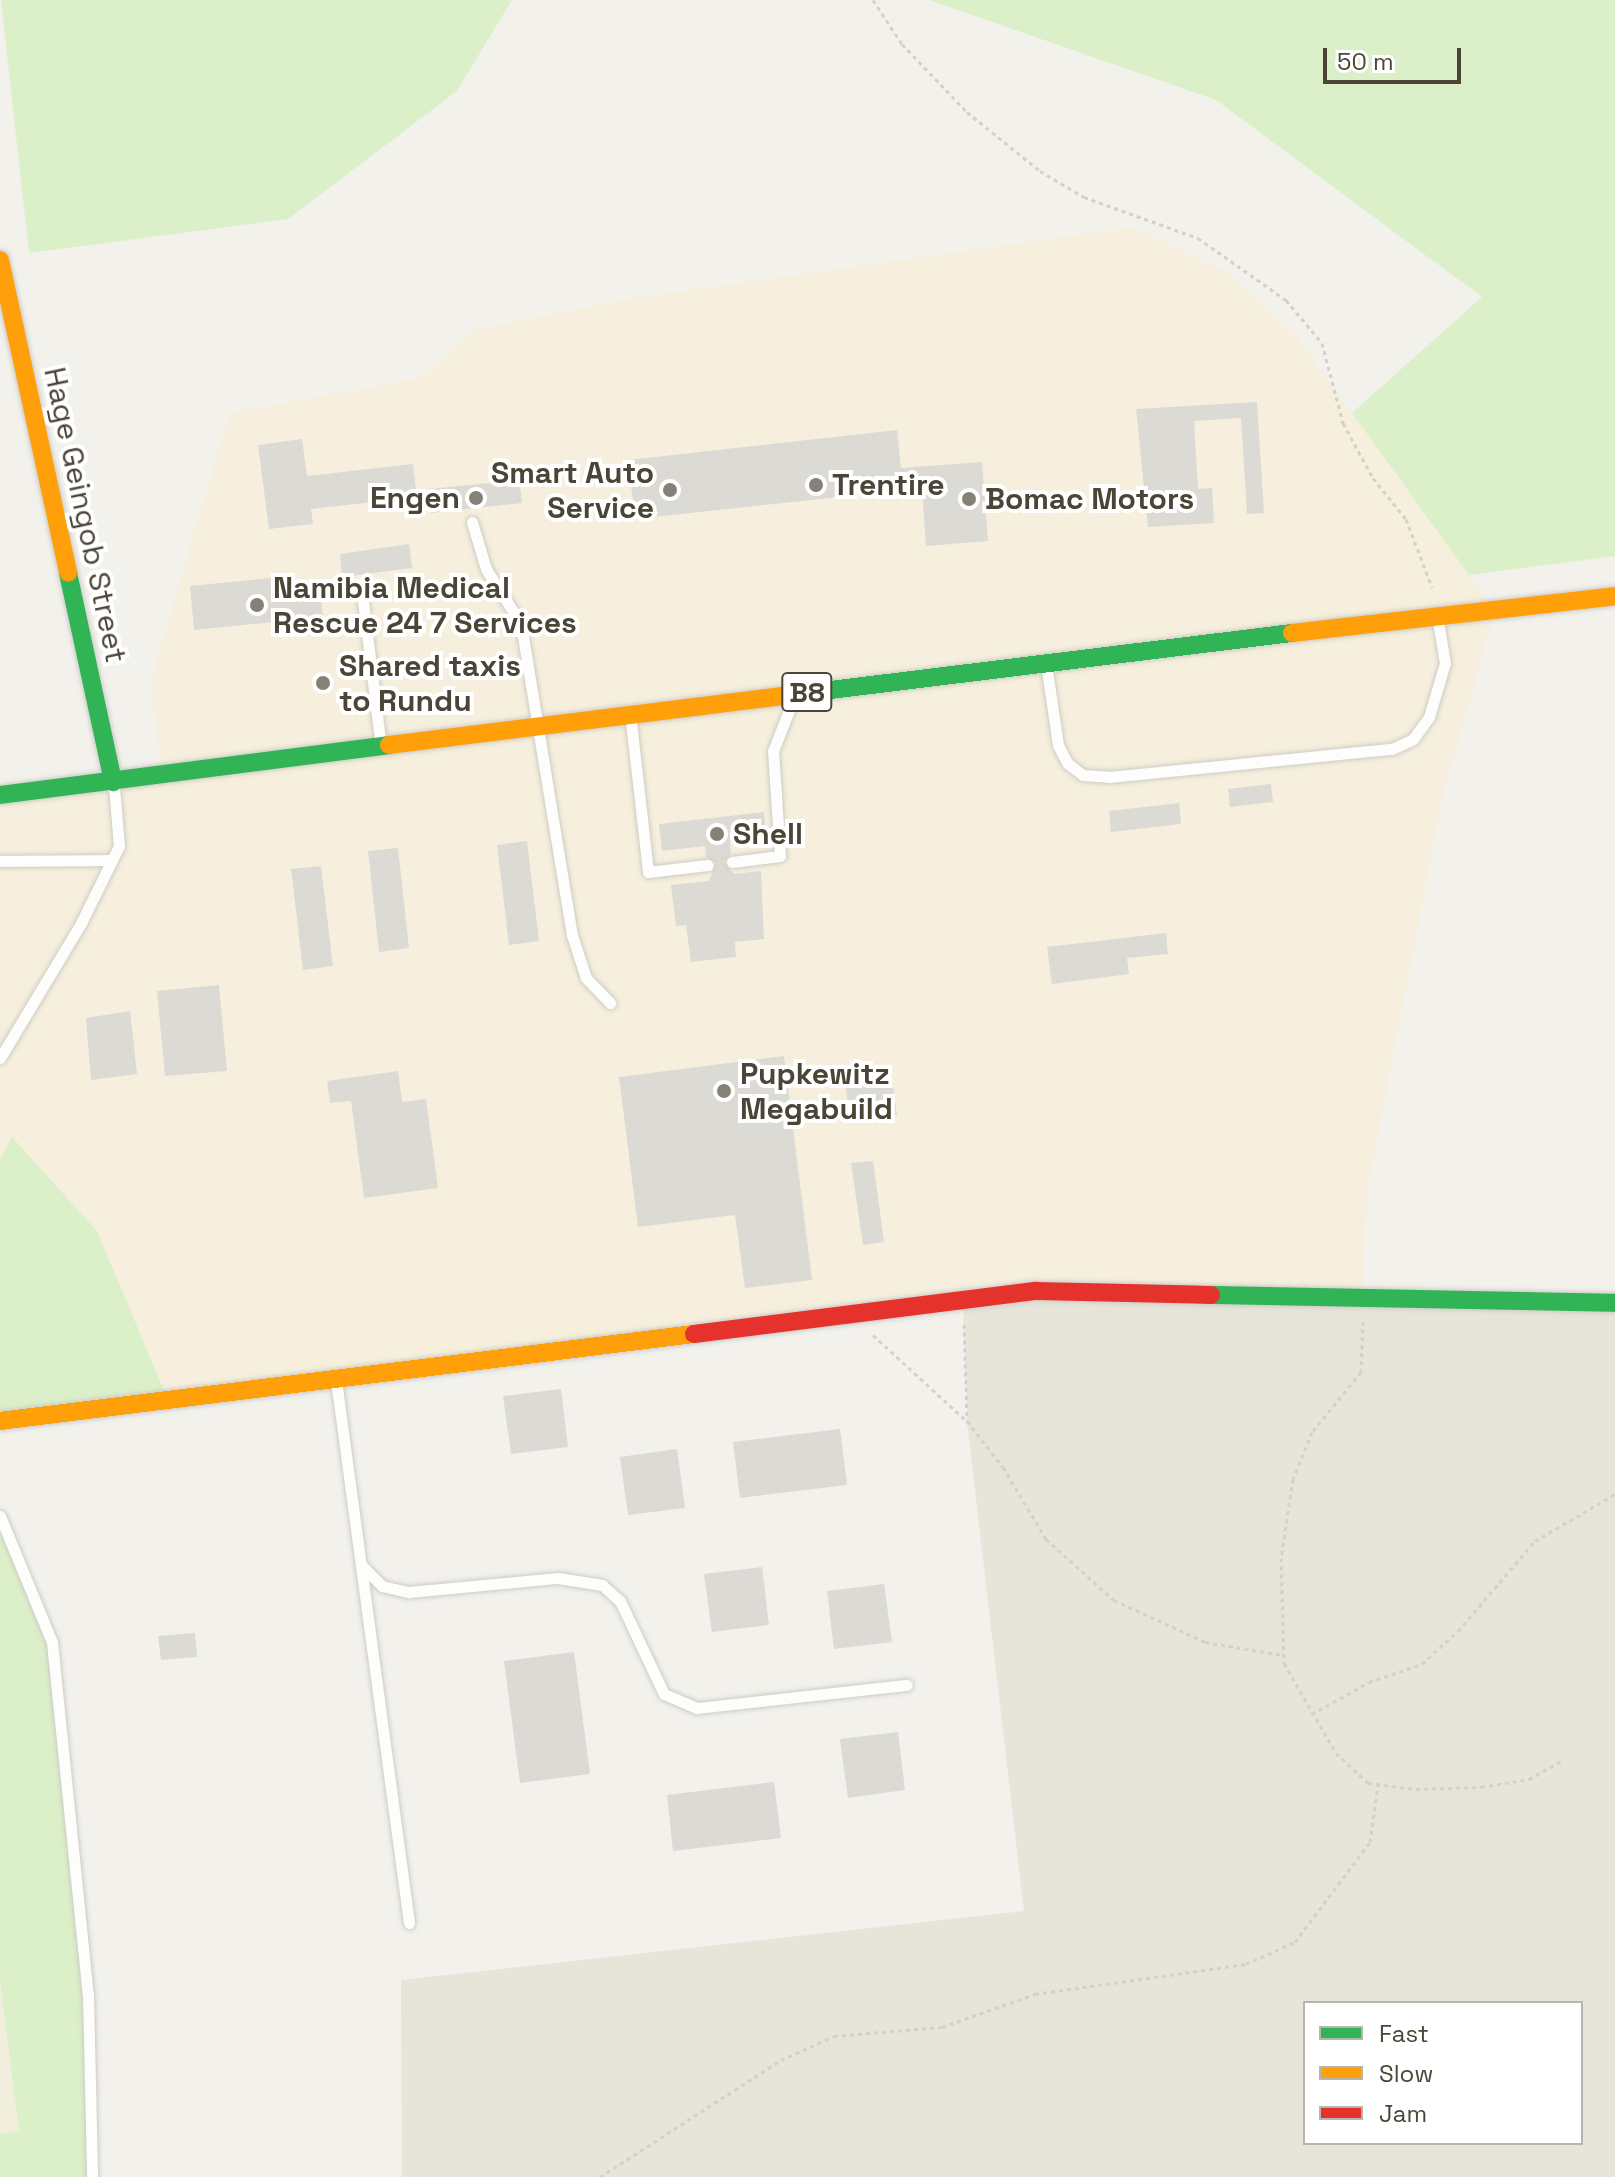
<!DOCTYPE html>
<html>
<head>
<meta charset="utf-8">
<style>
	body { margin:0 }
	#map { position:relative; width:1615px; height:2177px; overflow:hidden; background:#f2f1ec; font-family:"Space Grotesk",sans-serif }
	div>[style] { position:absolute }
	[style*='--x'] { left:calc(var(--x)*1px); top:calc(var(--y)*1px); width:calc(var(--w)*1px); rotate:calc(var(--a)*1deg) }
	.residential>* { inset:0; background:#e7e4d9 }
	.commercial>* { inset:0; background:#f6efdd }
	.education>* { inset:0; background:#f1eedd }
	.green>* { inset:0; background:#dbf0c9 }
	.building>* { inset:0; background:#dcdad4 }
	.path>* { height:3px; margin-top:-1.5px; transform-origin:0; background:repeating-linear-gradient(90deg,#d2d1ca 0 4px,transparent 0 8px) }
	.roads { filter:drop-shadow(0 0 2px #ceccc6) drop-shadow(0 0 2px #ceccc6) }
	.lane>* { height:11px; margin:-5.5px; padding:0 5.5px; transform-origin:5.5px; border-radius:5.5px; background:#fdfdfc }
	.fast>* { height:18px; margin:-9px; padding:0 9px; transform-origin:9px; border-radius:9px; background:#30b455 }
	.slow>* { height:18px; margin:-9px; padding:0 9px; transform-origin:9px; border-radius:9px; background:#ff9f0a }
	.jam>* { height:18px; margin:-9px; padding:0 9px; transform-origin:9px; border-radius:9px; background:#e5322d }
	.dots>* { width:22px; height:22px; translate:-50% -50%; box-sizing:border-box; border:4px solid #fff; border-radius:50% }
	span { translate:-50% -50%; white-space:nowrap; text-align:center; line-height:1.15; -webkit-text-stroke:8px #fff; paint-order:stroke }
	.shield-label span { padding:2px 6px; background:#fff; border:2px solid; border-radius:6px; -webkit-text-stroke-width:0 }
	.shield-label { font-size:28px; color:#4a4536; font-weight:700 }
	.poi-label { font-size:30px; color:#4a4536; font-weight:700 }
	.right { translate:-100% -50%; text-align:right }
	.left { translate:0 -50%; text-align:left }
	.street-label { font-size:30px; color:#4a4536 }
	.legend { position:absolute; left:1303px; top:2001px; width:280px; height:144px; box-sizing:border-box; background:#fff; border:2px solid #b7b5af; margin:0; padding:10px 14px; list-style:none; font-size:24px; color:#4a4536 }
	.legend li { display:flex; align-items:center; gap:16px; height:40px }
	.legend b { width:40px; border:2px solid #b7b5af }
	.scale { position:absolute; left:1323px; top:48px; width:138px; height:36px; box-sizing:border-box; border:4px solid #4a4536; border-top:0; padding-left:10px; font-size:24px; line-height:28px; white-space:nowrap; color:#4a4536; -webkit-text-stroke:6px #fff; paint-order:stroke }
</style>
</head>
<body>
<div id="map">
	<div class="residential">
		<div style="clip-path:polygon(evenodd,963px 1300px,1615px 1303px,1615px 2177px,402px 2177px,401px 1980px,1024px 1911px,967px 1421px,963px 1300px,1305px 2003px,1581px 2003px,1581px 2143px,1305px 2143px,1305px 2003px)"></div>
	</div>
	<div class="commercial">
		<div style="clip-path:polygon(1134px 227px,1226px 272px,1294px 333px,1495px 611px,1443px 795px,1367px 1193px,1362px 1298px,1036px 1291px,0 1421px,0 795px,162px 776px,151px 680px,229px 413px,419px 378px,475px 330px,627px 299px)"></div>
	</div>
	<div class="education">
		<div style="clip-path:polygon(0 1981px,19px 2132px,0 2135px)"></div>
	</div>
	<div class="green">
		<div style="clip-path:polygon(1px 0,512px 0,457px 91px,288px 219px,29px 253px)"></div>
		<div style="clip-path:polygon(929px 0,1615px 0,1615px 556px,1469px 575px,1352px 413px,1482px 297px,1216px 100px)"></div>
		<div style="clip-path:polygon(12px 1137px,97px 1231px,168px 1400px,0 1421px,0 1159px)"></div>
		<div style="clip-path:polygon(0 1516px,52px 1642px,76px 1841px,92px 2177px,0 2177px,0 2135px,19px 2131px,0 1981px)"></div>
	</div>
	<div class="building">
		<div style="clip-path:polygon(1257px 402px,1264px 513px,1247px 514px,1241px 418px,1194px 421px,1198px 489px,1212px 488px,1214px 523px,1148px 527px,1136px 409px)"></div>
		<div style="clip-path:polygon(897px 430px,901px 468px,982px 462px,988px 541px,926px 546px,922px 488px,635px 519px,628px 460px)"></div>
		<div style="clip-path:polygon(302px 439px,307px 476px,413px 464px,417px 497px,311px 509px,313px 524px,269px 529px,258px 445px)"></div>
		<div style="clip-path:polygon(519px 480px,522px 503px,431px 513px,429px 489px)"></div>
		<div style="clip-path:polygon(409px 544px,412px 568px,342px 577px,340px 554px)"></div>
		<div style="clip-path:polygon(291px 576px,293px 593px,320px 590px,323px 617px,194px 630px,190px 586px)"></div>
		<div style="clip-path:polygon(1271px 784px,1273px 802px,1230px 807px,1228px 789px)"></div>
		<div style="clip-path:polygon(1179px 803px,1181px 824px,1111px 832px,1109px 811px)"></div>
		<div style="clip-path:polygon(764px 812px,767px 839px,730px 843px,731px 854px,724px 862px,734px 874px,761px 871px,764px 939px,735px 942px,736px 957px,691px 962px,686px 925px,676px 926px,671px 885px,709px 881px,716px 863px,706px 857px,705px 846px,662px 851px,659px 824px)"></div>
		<div style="clip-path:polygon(527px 841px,539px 941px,509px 945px,497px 845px)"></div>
		<div style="clip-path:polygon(398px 848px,409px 948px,379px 952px,368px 851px)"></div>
		<div style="clip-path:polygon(321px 866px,333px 966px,303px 970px,291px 869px)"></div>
		<div style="clip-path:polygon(1166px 933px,1168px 954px,1127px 958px,1129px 974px,1052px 984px,1047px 947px)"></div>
		<div style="clip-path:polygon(219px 985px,227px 1071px,165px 1076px,157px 991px)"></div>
		<div style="clip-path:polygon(130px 1011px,137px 1074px,91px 1080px,86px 1018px)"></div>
		<div style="clip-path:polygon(784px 1056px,812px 1280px,745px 1288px,735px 1215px,638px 1227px,619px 1077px)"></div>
		<div style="clip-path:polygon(890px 1065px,897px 1115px,850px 1122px,844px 1071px)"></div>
		<div style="clip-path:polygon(398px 1071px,402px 1102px,426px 1099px,438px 1188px,364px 1198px,351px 1101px,330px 1103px,327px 1081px)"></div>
		<div style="clip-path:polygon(873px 1161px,884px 1242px,863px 1245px,851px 1163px)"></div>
		<div style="clip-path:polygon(561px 1389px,568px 1447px,511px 1454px,503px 1396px)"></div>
		<div style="clip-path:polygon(840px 1429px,847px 1485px,740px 1498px,733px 1442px)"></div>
		<div style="clip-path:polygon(677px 1449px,685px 1508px,628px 1515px,620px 1457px)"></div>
		<div style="clip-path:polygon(762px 1567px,769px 1625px,712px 1632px,704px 1574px)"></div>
		<div style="clip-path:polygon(884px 1584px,892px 1642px,834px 1649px,827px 1591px)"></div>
		<div style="clip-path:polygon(195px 1633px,197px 1657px,161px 1660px,158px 1636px)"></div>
		<div style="clip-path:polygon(574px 1652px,590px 1774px,520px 1783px,504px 1661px)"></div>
		<div style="clip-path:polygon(898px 1732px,905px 1790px,848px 1798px,840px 1739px)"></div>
		<div style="clip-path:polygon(774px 1782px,781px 1838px,673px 1851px,667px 1795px)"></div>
	</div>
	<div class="path">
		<div style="--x:873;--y:0;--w:53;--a:56.6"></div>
		<div style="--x:902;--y:44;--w:94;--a:46.3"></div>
		<div style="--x:967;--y:112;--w:94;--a:38.9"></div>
		<div style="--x:1040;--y:171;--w:51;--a:30.6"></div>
		<div style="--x:1084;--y:197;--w:121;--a:19.8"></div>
		<div style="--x:1198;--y:238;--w:108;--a:35.2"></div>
		<div style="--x:1286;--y:300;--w:56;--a:50.1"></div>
		<div style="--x:1322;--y:343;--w:83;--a:75.3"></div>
		<div style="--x:1343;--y:423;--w:63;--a:61.4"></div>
		<div style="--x:1373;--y:478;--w:53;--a:51.2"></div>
		<div style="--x:1406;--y:519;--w:73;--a:69.1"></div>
		<div style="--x:1363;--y:1321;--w:51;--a:92.2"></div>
		<div style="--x:1361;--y:1372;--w:77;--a:129.2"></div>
		<div style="--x:1312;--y:1432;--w:51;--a:112"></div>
		<div style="--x:1293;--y:1479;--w:80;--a:98.6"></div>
		<div style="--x:1281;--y:1558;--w:105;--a:88.4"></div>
		<div style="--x:1284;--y:1663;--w:104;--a:60"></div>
		<div style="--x:1336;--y:1753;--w:44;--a:43.2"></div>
		<div style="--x:1368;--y:1783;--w:48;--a:7.1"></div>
		<div style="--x:1416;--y:1789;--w:65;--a:-1.8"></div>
		<div style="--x:1481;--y:1787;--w:49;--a:-9.5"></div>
		<div style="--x:1529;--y:1779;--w:38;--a:-29"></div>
		<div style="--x:964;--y:1324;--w:97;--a:88.2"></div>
		<div style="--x:967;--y:1421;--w:58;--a:52"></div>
		<div style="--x:1003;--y:1467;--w:84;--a:59.2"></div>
		<div style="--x:1046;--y:1539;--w:91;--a:41.9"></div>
		<div style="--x:1114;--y:1600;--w:100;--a:24.8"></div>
		<div style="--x:1205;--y:1642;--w:79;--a:9.5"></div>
		<div style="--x:873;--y:1335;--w:127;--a:42.5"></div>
		<div style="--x:1312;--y:1714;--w:65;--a:-29.3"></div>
		<div style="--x:1369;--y:1682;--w:56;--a:-18.8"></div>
		<div style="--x:1422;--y:1664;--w:49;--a:-42.5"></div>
		<div style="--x:1458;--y:1631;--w:118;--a:-49.5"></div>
		<div style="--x:1535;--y:1541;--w:93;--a:-30.4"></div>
		<div style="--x:600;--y:2177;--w:216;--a:-32.9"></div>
		<div style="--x:781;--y:2060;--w:58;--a:-24.4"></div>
		<div style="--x:834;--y:2036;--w:108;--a:-4.8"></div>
		<div style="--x:942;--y:2027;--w:99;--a:-19.5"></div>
		<div style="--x:1035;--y:1994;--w:213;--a:-8.1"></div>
		<div style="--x:1246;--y:1964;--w:54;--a:-24.2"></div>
		<div style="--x:1295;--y:1942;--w:125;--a:-53.1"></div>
		<div style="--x:1370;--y:1842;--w:58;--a:-82"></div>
	</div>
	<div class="roads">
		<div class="lane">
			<div style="--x:472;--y:522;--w:49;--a:73.4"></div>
			<div style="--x:486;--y:569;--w:65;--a:57.5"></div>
			<div style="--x:521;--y:624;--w:315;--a:80.7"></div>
			<div style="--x:572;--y:935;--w:45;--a:72"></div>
			<div style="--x:586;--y:978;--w:35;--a:46"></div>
			<div style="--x:363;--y:601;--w:140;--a:83"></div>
			<div style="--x:1047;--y:670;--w:76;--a:81.7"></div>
			<div style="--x:1058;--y:745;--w:20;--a:63"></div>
			<div style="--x:1067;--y:763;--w:20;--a:37"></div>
			<div style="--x:1083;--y:775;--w:26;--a:4"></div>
			<div style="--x:1109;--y:777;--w:284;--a:-5.7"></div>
			<div style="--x:1392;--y:749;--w:23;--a:-25"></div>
			<div style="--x:1413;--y:739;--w:27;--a:-54"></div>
			<div style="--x:1429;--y:717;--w:56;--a:-73.5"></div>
			<div style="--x:1445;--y:663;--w:43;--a:-99.5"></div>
			<div style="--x:631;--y:722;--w:151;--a:83.5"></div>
			<div style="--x:648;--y:872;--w:60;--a:-6.7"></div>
			<div style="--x:0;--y:861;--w:112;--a:-0.5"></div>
			<div style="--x:732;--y:862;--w:48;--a:-7.1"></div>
			<div style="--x:780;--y:856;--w:105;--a:-93.8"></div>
			<div style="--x:773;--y:751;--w:49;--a:-68.6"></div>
			<div style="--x:0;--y:1058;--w:157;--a:-59"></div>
			<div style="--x:81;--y:923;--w:86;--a:-63.7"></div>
			<div style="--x:119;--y:846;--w:59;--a:-94.8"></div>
			<div style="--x:336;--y:1380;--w:548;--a:82.34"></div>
			<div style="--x:0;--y:1516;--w:136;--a:67.6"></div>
			<div style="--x:52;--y:1642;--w:355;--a:84.2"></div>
			<div style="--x:88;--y:1995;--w:182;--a:88.7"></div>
			<div style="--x:361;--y:1565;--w:30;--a:45"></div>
			<div style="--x:382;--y:1586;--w:28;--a:13"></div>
			<div style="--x:409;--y:1592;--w:150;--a:-5.4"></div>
			<div style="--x:558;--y:1578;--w:45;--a:9"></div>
			<div style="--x:602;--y:1585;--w:24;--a:42"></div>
			<div style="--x:620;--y:1601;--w:103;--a:64.7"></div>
			<div style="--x:664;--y:1694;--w:36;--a:23"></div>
			<div style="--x:697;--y:1708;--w:211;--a:-6.3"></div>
		</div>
		<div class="fast">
			<div style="--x:68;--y:573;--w:214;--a:77.8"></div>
			<div style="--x:790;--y:695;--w:506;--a:-7.04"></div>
			<div style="--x:0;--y:795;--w:392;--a:-7.3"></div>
			<div style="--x:1211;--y:1295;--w:404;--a:1.1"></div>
		</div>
		<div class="slow">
			<div style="--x:0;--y:260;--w:320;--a:77.7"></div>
			<div style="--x:1292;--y:633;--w:325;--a:-6.5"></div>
			<div style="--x:389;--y:745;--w:404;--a:-7.1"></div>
			<div style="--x:0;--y:1421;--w:699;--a:-7.15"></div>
		</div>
		<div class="jam">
			<div style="--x:694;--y:1334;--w:345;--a:-7.2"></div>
			<div style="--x:1036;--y:1291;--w:175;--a:1.3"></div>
		</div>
	</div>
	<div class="dots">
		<div style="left:816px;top:485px;background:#858176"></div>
		<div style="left:670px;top:490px;background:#858176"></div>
		<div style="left:476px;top:498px;background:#858176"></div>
		<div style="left:969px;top:499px;background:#858176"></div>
		<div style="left:257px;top:605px;background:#858176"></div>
		<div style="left:323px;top:683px;background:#858176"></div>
		<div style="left:717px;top:834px;background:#858176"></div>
		<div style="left:724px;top:1091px;background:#858176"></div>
	</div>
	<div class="shield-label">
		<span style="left:807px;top:692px">B8</span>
	</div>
	<div class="poi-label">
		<span class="right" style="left:654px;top:490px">Smart Auto<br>Service</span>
		<span class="left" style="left:832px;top:485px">Trentire</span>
		<span class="right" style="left:460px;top:498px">Engen</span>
		<span class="left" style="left:985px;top:499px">Bomac Motors</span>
		<span class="left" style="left:273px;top:605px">Namibia Medical<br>Rescue 24 7 Services</span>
		<span class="left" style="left:339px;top:683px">Shared taxis<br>to Rundu</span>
		<span class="left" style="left:733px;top:834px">Shell</span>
		<span class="left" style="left:740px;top:1091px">Pupkewitz<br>Megabuild</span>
	</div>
	<div class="street-label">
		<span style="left:85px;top:515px;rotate:78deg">Hage Geingob Street</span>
	</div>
	<ul class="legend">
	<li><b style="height:10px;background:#30b455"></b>Fast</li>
	<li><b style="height:10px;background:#ff9f0a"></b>Slow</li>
	<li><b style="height:10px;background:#e5322d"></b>Jam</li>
	</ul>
	<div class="scale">50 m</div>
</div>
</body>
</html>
